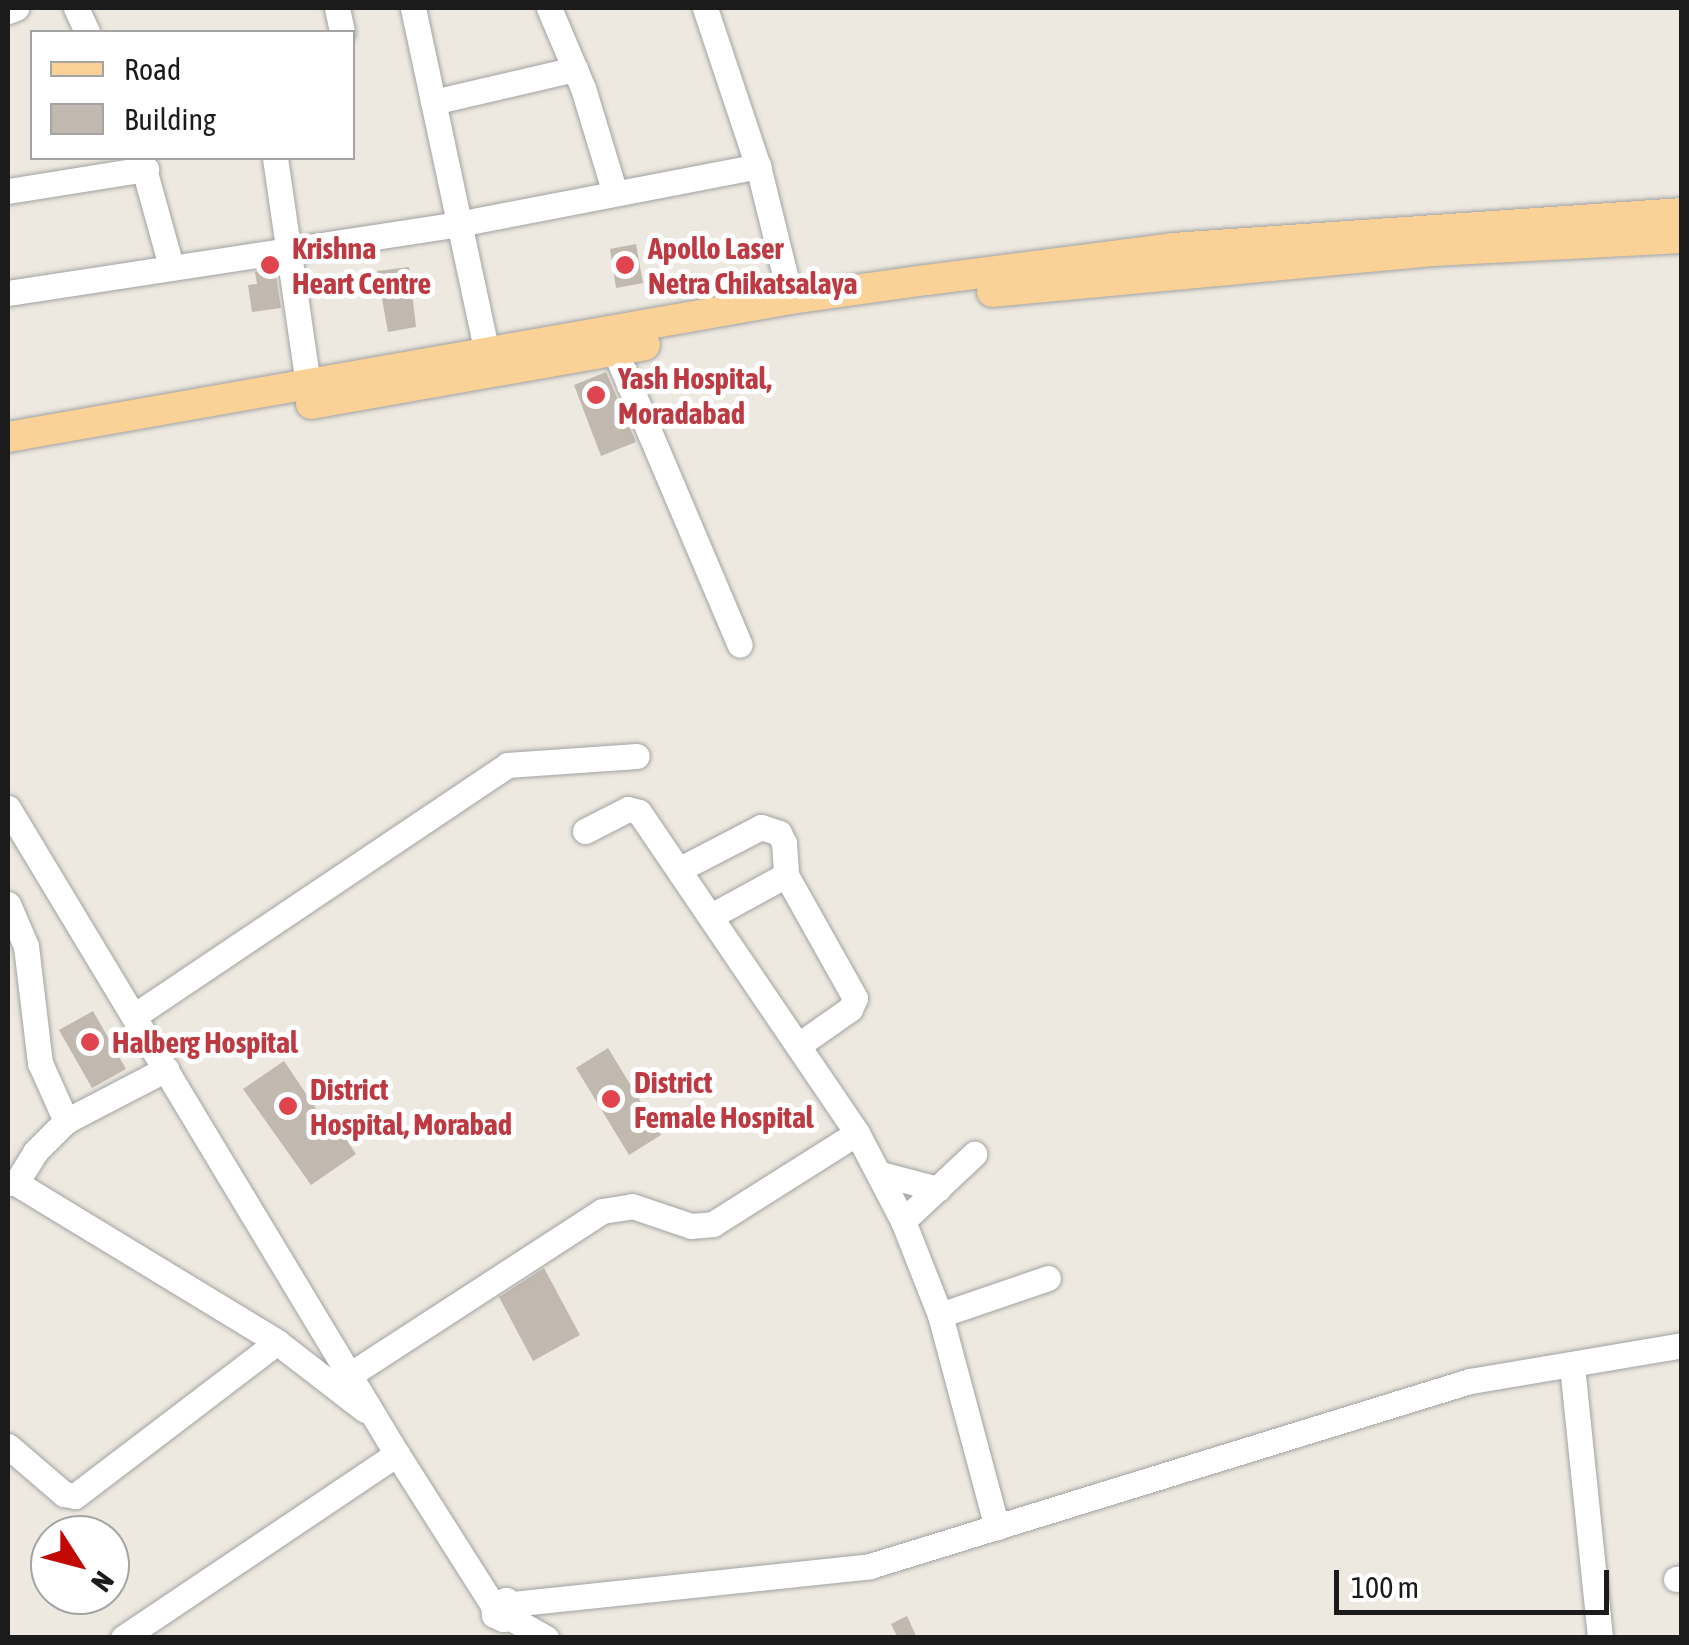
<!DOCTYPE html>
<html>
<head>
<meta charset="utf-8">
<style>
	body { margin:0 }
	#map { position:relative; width:1689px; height:1645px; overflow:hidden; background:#ede9e0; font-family:"Asap Condensed",sans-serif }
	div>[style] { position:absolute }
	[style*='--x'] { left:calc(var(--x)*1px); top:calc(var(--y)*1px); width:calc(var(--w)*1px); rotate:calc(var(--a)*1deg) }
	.building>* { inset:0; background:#c1b8b0 }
	.roads { filter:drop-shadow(0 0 2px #a2a2a2) drop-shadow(0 0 2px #a2a2a2) }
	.minor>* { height:25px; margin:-12.5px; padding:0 12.5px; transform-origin:12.5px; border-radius:12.5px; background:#fff }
	.major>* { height:30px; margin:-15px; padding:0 15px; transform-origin:15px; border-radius:15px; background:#fad298 }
	.dots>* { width:28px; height:28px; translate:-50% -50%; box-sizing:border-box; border:5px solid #fff; border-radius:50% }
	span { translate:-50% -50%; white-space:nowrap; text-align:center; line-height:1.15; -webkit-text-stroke:10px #fff; paint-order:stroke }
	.health-label { font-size:30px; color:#be3a42; font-weight:700 }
	.left { translate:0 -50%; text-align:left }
	.frame { position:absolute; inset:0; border:10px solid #1b1b1b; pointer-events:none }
	.legend { position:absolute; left:30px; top:30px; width:325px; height:130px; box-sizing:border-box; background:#fff; border:2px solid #a4a4a4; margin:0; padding:12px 18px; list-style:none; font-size:30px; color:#1b1b1b }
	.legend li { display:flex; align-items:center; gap:20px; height:50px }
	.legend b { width:50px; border:2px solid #a4a4a4 }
	.north { position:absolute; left:30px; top:1515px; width:100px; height:100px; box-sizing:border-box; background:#fff; border:2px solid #a4a4a4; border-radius:50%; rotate:126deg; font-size:28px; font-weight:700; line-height:40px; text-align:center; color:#1b1b1b }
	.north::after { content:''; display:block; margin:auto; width:35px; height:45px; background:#c30703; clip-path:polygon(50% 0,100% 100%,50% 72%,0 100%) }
	.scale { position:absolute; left:1334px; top:1570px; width:275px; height:45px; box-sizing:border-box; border:5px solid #1b1b1b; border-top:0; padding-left:12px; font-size:30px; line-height:35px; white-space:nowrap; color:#1b1b1b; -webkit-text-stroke:8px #fff; paint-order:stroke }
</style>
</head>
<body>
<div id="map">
	<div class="building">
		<div style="clip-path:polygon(636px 244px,643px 283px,616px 288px,610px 249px)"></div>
		<div style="clip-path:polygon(409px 267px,416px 327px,388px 332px,377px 271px)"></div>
		<div style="clip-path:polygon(275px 269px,281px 308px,252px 312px,248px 285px,257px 284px,255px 272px)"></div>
		<div style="clip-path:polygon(606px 372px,636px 442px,601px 456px,574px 385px)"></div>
		<div style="clip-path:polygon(93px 1011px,126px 1069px,92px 1088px,59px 1030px)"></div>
		<div style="clip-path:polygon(608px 1048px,661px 1135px,629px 1155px,576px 1068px)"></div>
		<div style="clip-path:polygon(284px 1061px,329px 1128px,336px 1124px,356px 1154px,311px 1185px,243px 1089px)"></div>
		<div style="clip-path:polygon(544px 1268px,580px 1335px,533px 1361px,499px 1297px)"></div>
		<div style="clip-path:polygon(907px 1616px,917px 1638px,898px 1638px,891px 1624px)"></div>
	</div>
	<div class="roads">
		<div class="minor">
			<div style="--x:76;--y:8;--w:26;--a:65"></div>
			<div style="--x:337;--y:8;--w:25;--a:78"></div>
			<div style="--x:413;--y:8;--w:352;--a:77.9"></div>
			<div style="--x:549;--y:8;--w:87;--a:67"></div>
			<div style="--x:583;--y:88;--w:110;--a:73.1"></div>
			<div style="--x:705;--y:8;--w:167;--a:71.5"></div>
			<div style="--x:758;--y:166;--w:137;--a:76.1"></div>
			<div style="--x:8;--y:11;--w:9;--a:-21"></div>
			<div style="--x:433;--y:102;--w:146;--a:-13.1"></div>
			<div style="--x:141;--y:158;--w:112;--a:74.5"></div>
			<div style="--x:275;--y:158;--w:227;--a:81.7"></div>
			<div style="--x:8;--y:191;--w:140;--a:-9.1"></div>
			<div style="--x:8;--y:293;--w:455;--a:-8.7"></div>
			<div style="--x:458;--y:224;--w:306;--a:-10.9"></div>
			<div style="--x:615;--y:351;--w:319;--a:67"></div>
			<div style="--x:8;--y:808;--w:754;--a:58.95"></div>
			<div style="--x:397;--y:1454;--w:179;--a:57.6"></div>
			<div style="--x:493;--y:1605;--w:10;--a:84"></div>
			<div style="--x:494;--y:1615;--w:10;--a:24"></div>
			<div style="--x:503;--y:1619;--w:10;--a:-37"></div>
			<div style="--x:511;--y:1613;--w:14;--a:-111"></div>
			<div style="--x:506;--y:1600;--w:14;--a:159"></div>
			<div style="--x:585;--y:831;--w:48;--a:-27.1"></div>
			<div style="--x:628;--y:809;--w:11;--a:15"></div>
			<div style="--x:639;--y:812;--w:388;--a:55.8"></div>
			<div style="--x:857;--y:1133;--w:99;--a:62.4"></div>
			<div style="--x:903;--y:1221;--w:101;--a:68.5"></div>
			<div style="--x:940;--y:1315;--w:220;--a:75"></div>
			<div style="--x:680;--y:869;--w:91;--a:-27.4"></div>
			<div style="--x:761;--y:827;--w:19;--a:18"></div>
			<div style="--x:779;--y:833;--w:11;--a:63"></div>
			<div style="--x:784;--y:843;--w:32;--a:86"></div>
			<div style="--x:786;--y:875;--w:141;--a:60.7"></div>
			<div style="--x:855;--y:998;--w:12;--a:114"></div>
			<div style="--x:850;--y:1009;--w:61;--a:145"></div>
			<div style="--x:8;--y:904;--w:46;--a:66.8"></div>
			<div style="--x:26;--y:946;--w:118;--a:83.2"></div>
			<div style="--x:40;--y:1063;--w:64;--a:65.9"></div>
			<div style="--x:711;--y:916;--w:85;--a:-28.7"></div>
			<div style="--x:134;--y:1016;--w:450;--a:-33.9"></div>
			<div style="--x:507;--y:765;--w:130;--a:-4"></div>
			<div style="--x:881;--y:1174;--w:59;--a:14.7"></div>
			<div style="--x:8;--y:1183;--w:8;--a:0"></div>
			<div style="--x:16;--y:1183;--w:306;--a:31.3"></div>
			<div style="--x:277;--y:1342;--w:111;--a:37.7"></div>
			<div style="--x:16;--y:1183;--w:36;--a:-58"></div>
			<div style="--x:35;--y:1152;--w:44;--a:-45"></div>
			<div style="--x:66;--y:1121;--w:113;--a:-27.5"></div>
			<div style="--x:903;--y:1221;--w:98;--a:-43.3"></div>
			<div style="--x:940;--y:1315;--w:114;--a:-18.9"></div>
			<div style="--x:1572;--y:1366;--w:273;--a:84.1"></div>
			<div style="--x:351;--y:1374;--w:299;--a:-33"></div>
			<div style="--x:602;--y:1211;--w:30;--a:-9"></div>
			<div style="--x:632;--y:1206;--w:62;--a:18.7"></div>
			<div style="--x:691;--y:1226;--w:22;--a:-5"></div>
			<div style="--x:713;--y:1224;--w:170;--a:-32.3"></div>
			<div style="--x:8;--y:1446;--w:74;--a:40.6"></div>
			<div style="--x:64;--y:1494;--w:11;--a:10"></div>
			<div style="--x:75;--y:1496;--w:254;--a:-37.3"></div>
			<div style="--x:1676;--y:1579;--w:6;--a:-9"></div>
			<div style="--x:511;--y:1604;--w:361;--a:-6"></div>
			<div style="--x:870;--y:1566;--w:628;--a:-17.14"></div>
			<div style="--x:1470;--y:1381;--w:215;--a:-9.6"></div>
			<div style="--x:509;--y:1617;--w:43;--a:29.6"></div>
			<div style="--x:123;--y:1638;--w:330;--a:-33.9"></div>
		</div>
		<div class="major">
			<div style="--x:992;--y:292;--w:444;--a:-5.3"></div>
			<div style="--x:1434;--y:251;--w:248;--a:-3"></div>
			<div style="--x:311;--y:404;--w:339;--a:-10"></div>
			<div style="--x:8;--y:437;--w:795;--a:-10"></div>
			<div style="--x:791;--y:299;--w:137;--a:-8"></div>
			<div style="--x:927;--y:280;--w:248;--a:-7.4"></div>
			<div style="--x:1173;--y:248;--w:510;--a:-3.93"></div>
		</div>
	</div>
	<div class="dots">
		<div style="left:270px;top:265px;background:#e0444e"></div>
		<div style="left:625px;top:265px;background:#e0444e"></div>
		<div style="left:596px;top:395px;background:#e0444e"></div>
		<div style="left:90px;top:1042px;background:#e0444e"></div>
		<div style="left:611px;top:1099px;background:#e0444e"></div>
		<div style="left:288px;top:1106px;background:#e0444e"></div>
	</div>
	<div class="health-label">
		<span class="left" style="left:292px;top:265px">Krishna<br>Heart Centre</span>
		<span class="left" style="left:648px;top:265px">Apollo Laser<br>Netra Chikatsalaya</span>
		<span class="left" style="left:618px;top:395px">Yash Hospital,<br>Moradabad</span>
		<span class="left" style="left:112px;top:1042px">Halberg Hospital</span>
		<span class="left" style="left:634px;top:1099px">District<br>Female Hospital</span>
		<span class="left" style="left:310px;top:1106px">District<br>Hospital, Morabad</span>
	</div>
	<div class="frame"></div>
	<ul class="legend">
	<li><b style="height:12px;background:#fad298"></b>Road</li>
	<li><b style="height:28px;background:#c1b8b0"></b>Building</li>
	</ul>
	<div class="north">N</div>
	<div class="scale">100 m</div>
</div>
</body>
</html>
